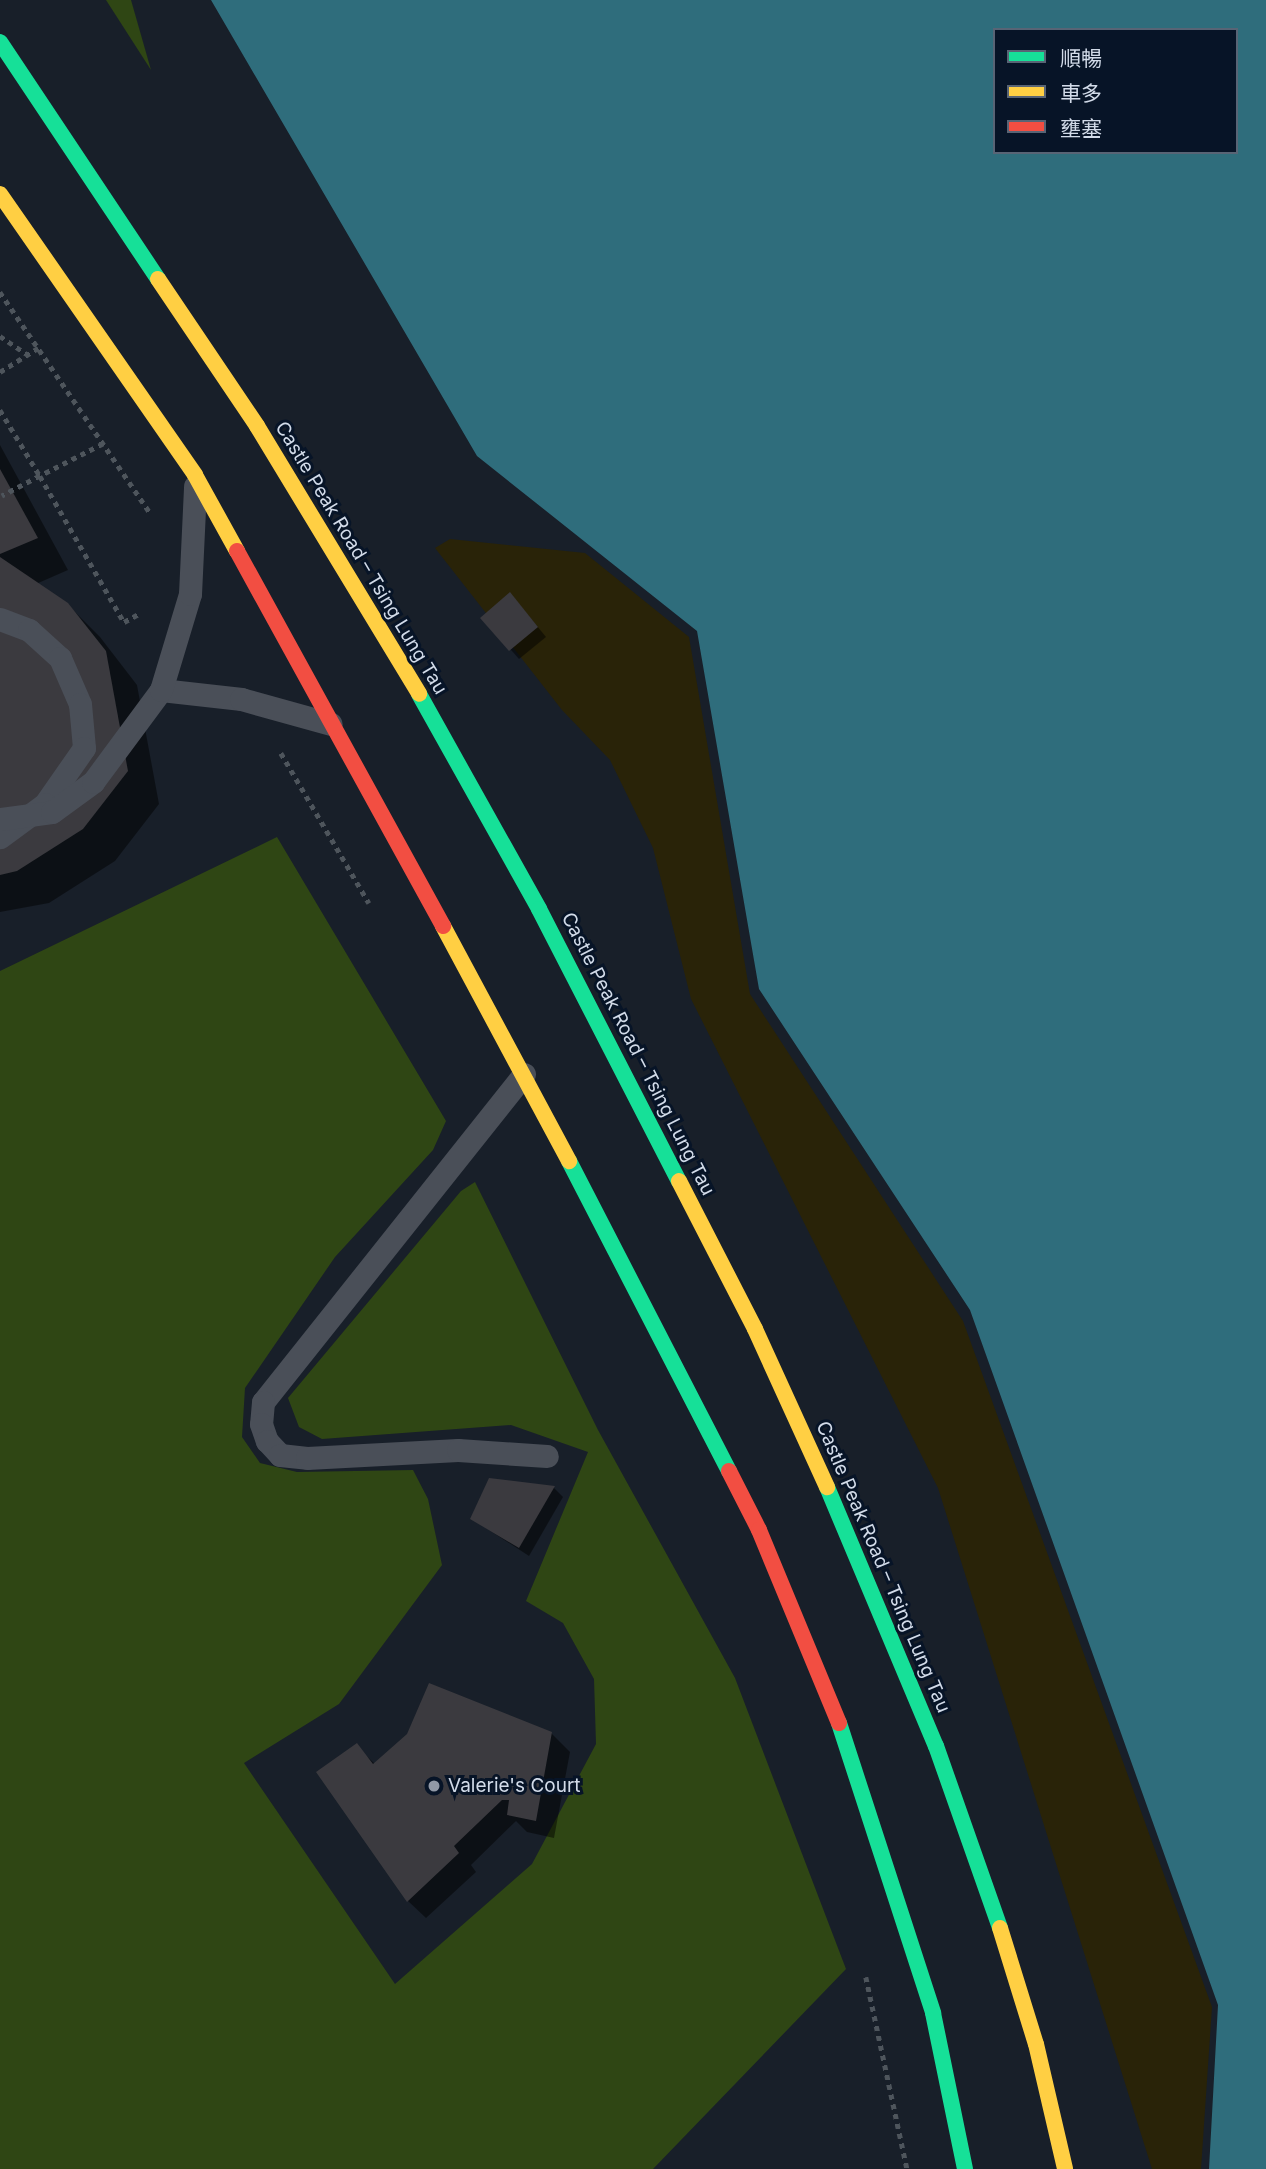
<!DOCTYPE html>
<html>
<head>
<meta charset="utf-8">
<style>
	body { margin:0 }
	#map { position:relative; width:1266px; height:2169px; overflow:hidden; background:#181f29; font-family:Inter,"Noto Sans TC",sans-serif }
	div>[style] { position:absolute }
	[style*='--x'] { left:calc(var(--x)*1px); top:calc(var(--y)*1px); width:calc(var(--w)*1px); rotate:calc(var(--a)*1deg) }
	.green>* { inset:0; background:#2f4614 }
	.sand>* { inset:0; background:#292308 }
	.water>* { inset:0; background:#2f6d7c }
	.shadow>* { inset:0; background:#0007 }
	.building>* { inset:0; background:#3b3a3f }
	.path>* { height:4.5px; margin-top:-2.25px; transform-origin:0; background:repeating-linear-gradient(90deg,#4e555c 0 5px,transparent 0 10px) }
	.lane>* { height:23px; margin:-11.5px; padding:0 11.5px; transform-origin:11.5px; border-radius:11.5px; background:#4a4f58 }
	.fast>* { height:16px; margin:-8px; padding:0 8px; transform-origin:8px; border-radius:8px; background:#16e098 }
	.slow>* { height:16px; margin:-8px; padding:0 8px; transform-origin:8px; border-radius:8px; background:#ffcf43 }
	.jam>* { height:16px; margin:-8px; padding:0 8px; transform-origin:8px; border-radius:8px; background:#f24e42 }
	.dots>* { width:19px; height:19px; translate:-50% -50%; box-sizing:border-box; border:4px solid #071427; border-radius:50% }
	span { translate:-50% -50%; white-space:nowrap; text-align:center; line-height:1.15; -webkit-text-stroke:6px #071427; paint-order:stroke }
	.street-label { font-size:19px; color:#d2dbe9 }
	.poi-label { font-size:19px; color:#d2dbe9 }
	.left { translate:0 -50%; text-align:left }
	.legend { position:absolute; left:993px; top:28px; width:245px; height:126px; box-sizing:border-box; background:#071427; border:2px solid #586475; margin:0; padding:9px 12px; list-style:none; font-size:21px; color:#d2dbe9 }
	.legend li { display:flex; align-items:center; gap:14px; height:35px }
	.legend b { width:35px; border:2px solid #586475 }
</style>
</head>
<body>
<div id="map">
	<div class="green">
		<div style="clip-path:polygon(106px 0,131px 0,151px 70px)"></div>
		<div style="clip-path:polygon(277px 837px,446px 1121px,433px 1150px,335px 1257px,245px 1388px,242px 1437px,260px 1463px,297px 1472px,413px 1470px,428px 1499px,442px 1565px,339px 1704px,244px 1763px,395px 1984px,532px 1864px,596px 1744px,594px 1679px,563px 1623px,526px 1601px,588px 1452px,511px 1425px,322px 1439px,299px 1427px,288px 1398px,461px 1191px,475px 1182px,598px 1430px,735px 1678px,846px 1969px,653px 2169px,0 2169px,0 971px)"></div>
	</div>
	<div class="sand">
		<div style="clip-path:polygon(450px 539px,585px 553px,689px 637px,750px 994px,963px 1321px,1212px 2007px,1201px 2169px,1152px 2169px,938px 1488px,691px 999px,653px 848px,610px 760px,562px 710px,435px 548px)"></div>
	</div>
	<div class="water">
		<div style="clip-path:polygon(evenodd,211px 0,1266px 0,1266px 2169px,1209px 2169px,1218px 2005px,970px 1310px,759px 989px,697px 631px,477px 456px,211px 0,995px 30px,1236px 30px,1236px 152px,995px 152px,995px 30px)"></div>
	</div>
	<div class="shadow">
		<div style="clip-path:polygon(0 445px,68px 570px,36px 584px,67px 604px,100px 637px,137px 685px,159px 804px,115px 861px,49px 903px,0 912px)"></div>
		<div style="clip-path:polygon(519px 604px,546px 637px,519px 659px,483px 618px)"></div>
		<div style="clip-path:polygon(490px 1479px,554px 1488px,563px 1497px,529px 1556px,472px 1519px)"></div>
		<div style="clip-path:polygon(551px 1733px,570px 1752px,554px 1838px,527px 1832px,516px 1821px,471px 1865px,476px 1872px,426px 1918px,408px 1901px,356px 1746px,375px 1764px)"></div>
	</div>
	<div class="building">
		<div style="clip-path:polygon(0 469px,38px 538px,0 554px)"></div>
		<div style="clip-path:polygon(0 557px,68px 603px,106px 651px,128px 771px,83px 829px,17px 871px,0 875px)"></div>
		<div style="clip-path:polygon(510px 592px,538px 627px,509px 651px,480px 618px)"></div>
		<div style="clip-path:polygon(489px 1478px,555px 1486px,519px 1548px,470px 1519px)"></div>
		<div style="clip-path:polygon(429px 1683px,552px 1732px,536px 1821px,507px 1815px,509px 1800px,502px 1800px,454px 1846px,459px 1853px,407px 1902px,316px 1772px,357px 1743px,373px 1764px,407px 1734px)"></div>
	</div>
	<div class="path">
		<div style="--x:0;--y:292;--w:268;--a:55.8"></div>
		<div style="--x:0;--y:336;--w:34;--a:34"></div>
		<div style="--x:0;--y:372;--w:45;--a:-32.3"></div>
		<div style="--x:0;--y:410;--w:77;--a:58.8"></div>
		<div style="--x:40;--y:476;--w:43;--a:152.2"></div>
		<div style="--x:103;--y:444;--w:71;--a:153.1"></div>
		<div style="--x:40;--y:476;--w:168;--a:60.1"></div>
		<div style="--x:124;--y:622;--w:18;--a:-29"></div>
		<div style="--x:281;--y:753;--w:174;--a:59.6"></div>
		<div style="--x:866;--y:1977;--w:196;--a:77.9"></div>
	</div>
	<div class="lane">
		<div style="--x:0;--y:619;--w:31;--a:21"></div>
		<div style="--x:29;--y:630;--w:42;--a:42.1"></div>
		<div style="--x:60;--y:658;--w:50;--a:66.5"></div>
		<div style="--x:80;--y:704;--w:44;--a:84.8"></div>
		<div style="--x:84;--y:748;--w:68;--a:124.9"></div>
		<div style="--x:45;--y:804;--w:56;--a:143.7"></div>
		<div style="--x:161;--y:690;--w:81;--a:6.4"></div>
		<div style="--x:241;--y:699;--w:93;--a:15.5"></div>
		<div style="--x:0;--y:819;--w:52;--a:-7.7"></div>
		<div style="--x:52;--y:812;--w:51;--a:-36.2"></div>
		<div style="--x:93;--y:782;--w:114;--a:-53.5"></div>
		<div style="--x:161;--y:690;--w:100;--a:-73.2"></div>
		<div style="--x:190;--y:594;--w:108;--a:-87.3"></div>
		<div style="--x:524;--y:1074;--w:419;--a:128.5"></div>
		<div style="--x:263;--y:1402;--w:22;--a:95"></div>
		<div style="--x:261;--y:1424;--w:18;--a:71"></div>
		<div style="--x:267;--y:1441;--w:19;--a:47"></div>
		<div style="--x:280;--y:1455;--w:27;--a:6"></div>
		<div style="--x:307;--y:1458;--w:151;--a:-3"></div>
		<div style="--x:458;--y:1450;--w:89;--a:3.9"></div>
	</div>
	<div class="fast">
		<div style="--x:0;--y:42;--w:285;--a:56.3"></div>
		<div style="--x:419;--y:694;--w:246;--a:60.8"></div>
		<div style="--x:539;--y:909;--w:306;--a:62.8"></div>
		<div style="--x:569;--y:1161;--w:349;--a:62.7"></div>
		<div style="--x:827;--y:1487;--w:281;--a:67.2"></div>
		<div style="--x:936;--y:1746;--w:193;--a:70.6"></div>
		<div style="--x:839;--y:1723;--w:305;--a:72"></div>
		<div style="--x:933;--y:2013;--w:159;--a:78.4"></div>
	</div>
	<div class="slow">
		<div style="--x:0;--y:194;--w:342;--a:55.2"></div>
		<div style="--x:195;--y:475;--w:87;--a:61.1"></div>
		<div style="--x:158;--y:279;--w:177;--a:56"></div>
		<div style="--x:257;--y:426;--w:313;--a:58.8"></div>
		<div style="--x:443;--y:926;--w:267;--a:61.8"></div>
		<div style="--x:679;--y:1181;--w:166;--a:62.8"></div>
		<div style="--x:755;--y:1329;--w:174;--a:65.5"></div>
		<div style="--x:1000;--y:1928;--w:121;--a:72.8"></div>
		<div style="--x:1036;--y:2044;--w:128;--a:76.9"></div>
	</div>
	<div class="jam">
		<div style="--x:237;--y:551;--w:428;--a:61.2"></div>
		<div style="--x:729;--y:1471;--w:66;--a:63"></div>
		<div style="--x:759;--y:1530;--w:209;--a:67.5"></div>
	</div>
	<div class="dots">
		<div style="left:434px;top:1786px;background:#9199a6"></div>
	</div>
	<div class="street-label">
		<span style="left:361px;top:558px;rotate:59deg">Castle Peak Road – Tsing Lung Tau</span>
		<span style="left:638px;top:1054px;rotate:63deg">Castle Peak Road – Tsing Lung Tau</span>
		<span style="left:883px;top:1567px;rotate:67deg">Castle Peak Road – Tsing Lung Tau</span>
	</div>
	<div class="poi-label">
		<span class="left" style="left:448px;top:1786px">Valerie's Court</span>
	</div>
	<ul class="legend">
	<li><b style="height:9px;background:#16e098"></b>順暢</li>
	<li><b style="height:9px;background:#ffcf43"></b>車多</li>
	<li><b style="height:9px;background:#f24e42"></b>壅塞</li>
	</ul>
</div>
</body>
</html>
